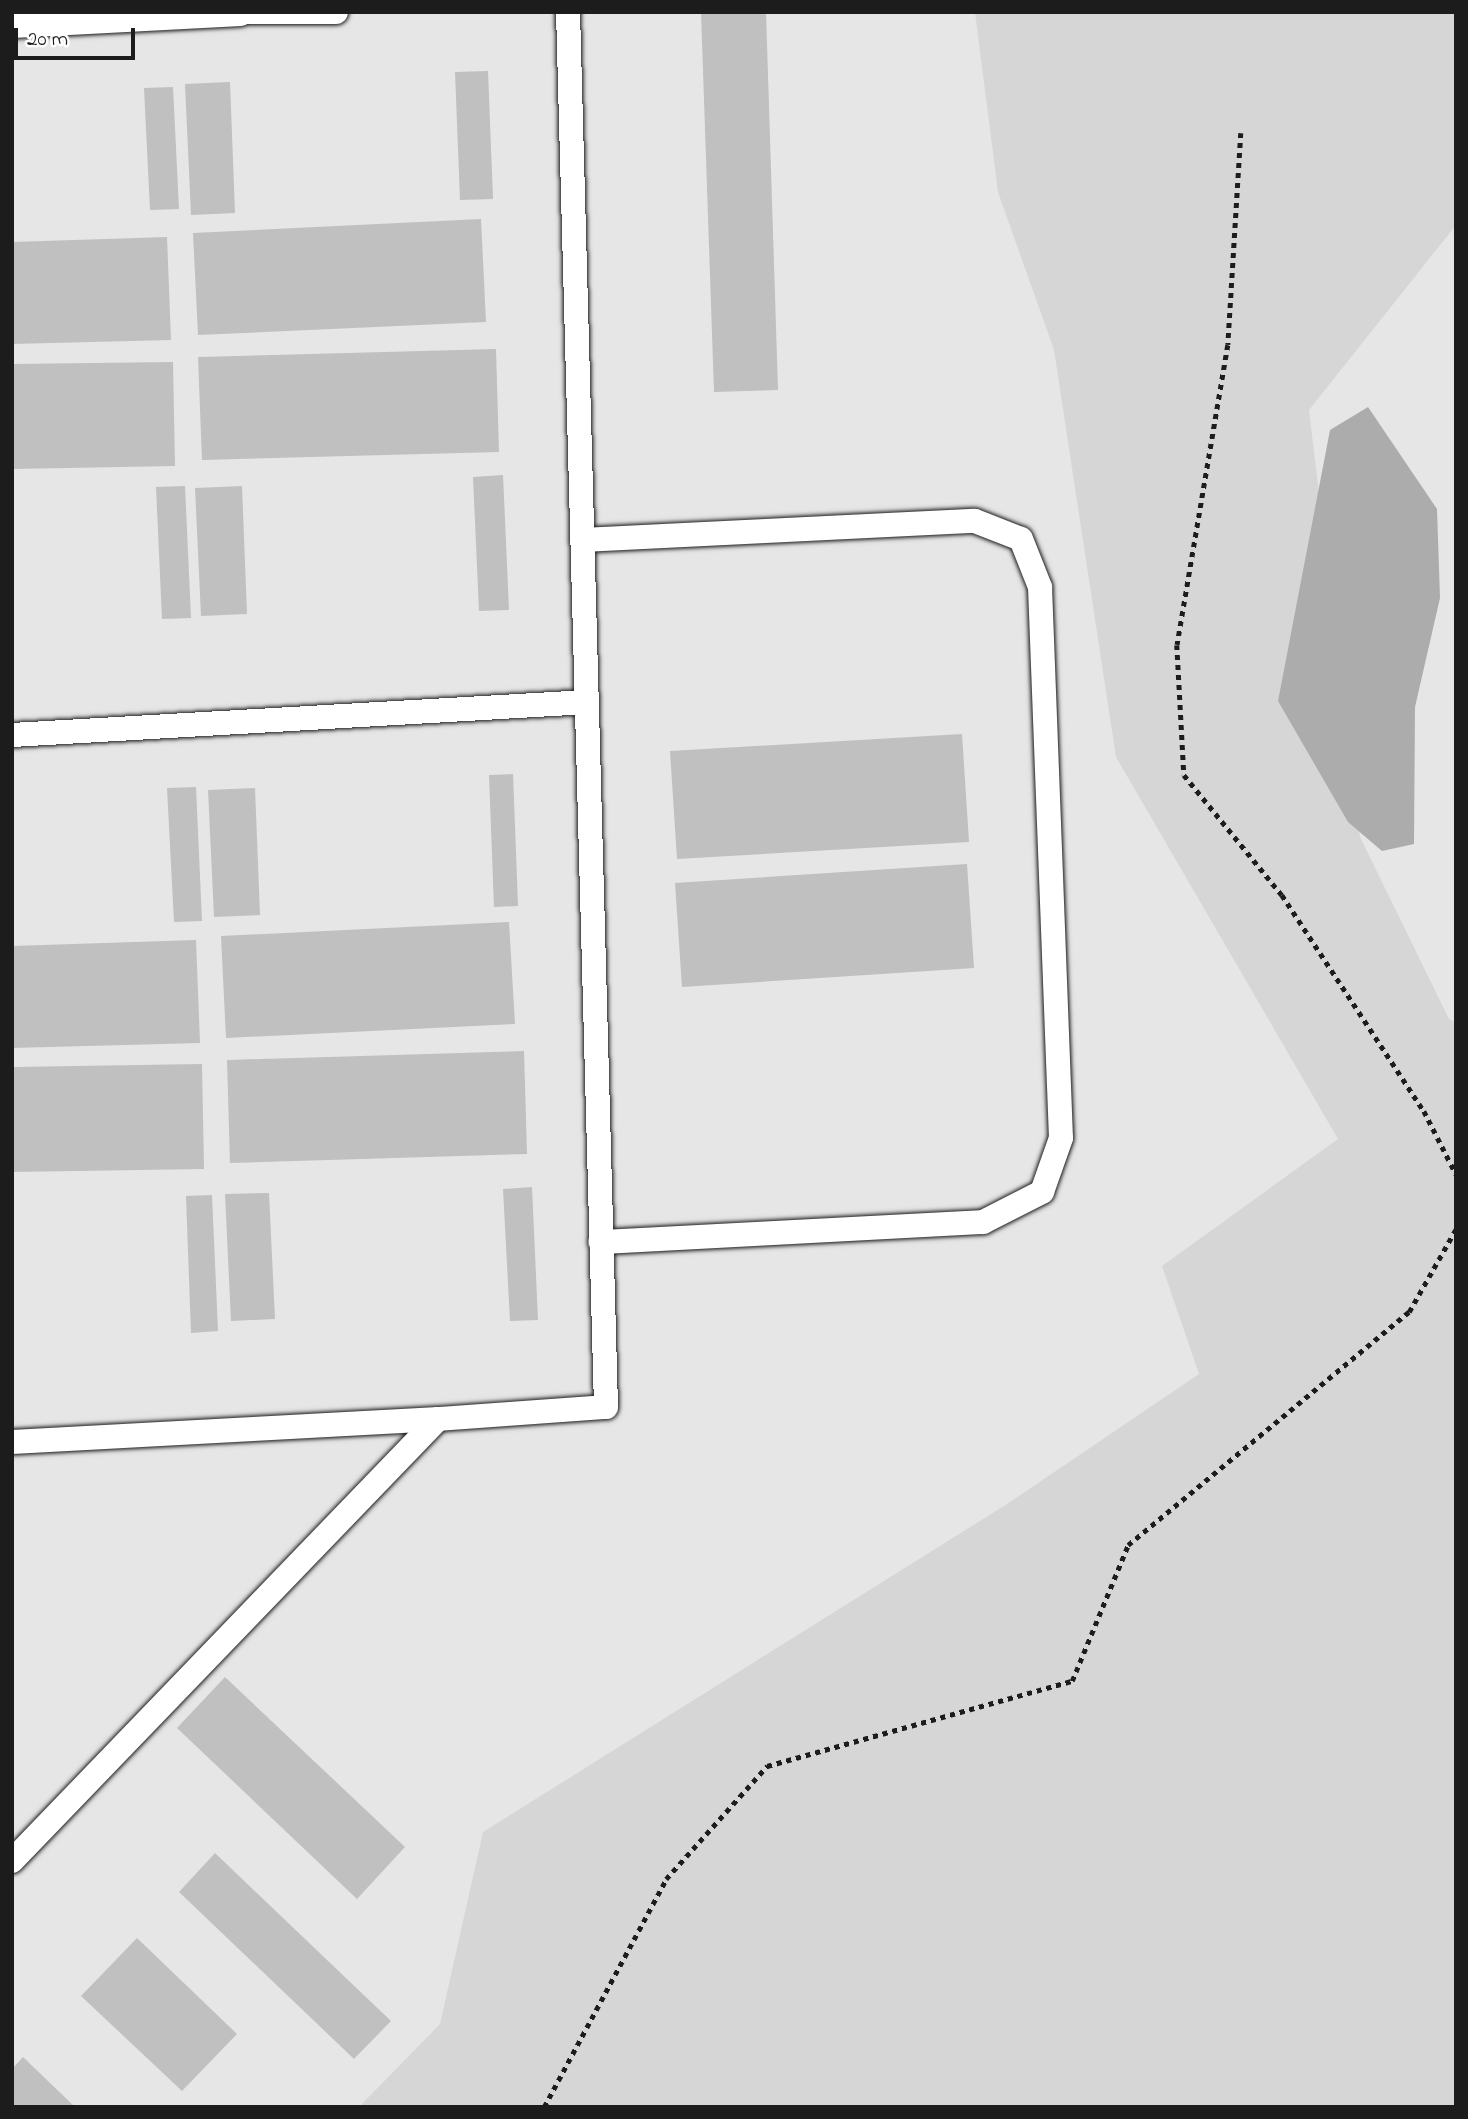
<!DOCTYPE html>
<html>
<head>
<meta charset="utf-8">
<style>
	body { margin:0 }
	#map { position:relative; width:1468px; height:2119px; overflow:hidden; background:#f6f6f6; font-family:"Indie Flower",sans-serif }
	div>[style] { position:absolute }
	[style*='--x'] { left:calc(var(--x)*1px); top:calc(var(--y)*1px); width:calc(var(--w)*1px); rotate:calc(var(--a)*1deg) }
	.built>* { inset:0; background:#e6e6e6 }
	.green>* { inset:0; background:#d6d6d6 }
	.water>* { inset:0; background:#acacac }
	.building>* { inset:0; background:#c0c0c0 }
	.path>* { height:4.5px; margin-top:-2.25px; transform-origin:0; background:repeating-linear-gradient(90deg,#1c1c1c 0 5px,transparent 0 10px) }
	.roads { filter:drop-shadow(0 0 2px #1c1c1c) drop-shadow(0 0 2px #1c1c1c) }
	.service>* { height:24px; margin:-12px; padding:0 12px; transform-origin:12px; border-radius:12px; background:#fff }
	span { translate:-50% -50%; white-space:nowrap; text-align:center; line-height:1.15; -webkit-text-stroke:7px #fff; paint-order:stroke }
	.frame { position:absolute; inset:0; border:14px solid #1c1c1c; pointer-events:none }
	.scale { position:absolute; left:14px; top:28px; width:121px; height:32px; box-sizing:border-box; border:4px solid #1c1c1c; border-top:0; padding-left:9px; font-size:21px; line-height:24px; white-space:nowrap; color:#1c1c1c; -webkit-text-stroke:5px #fff; paint-order:stroke }
</style>
</head>
<body>
<div id="map">
	<div class="built">
		<div style="clip-path:polygon(12px 12px,1456px 12px,1456px 1573px,1015px 2107px,12px 2107px)"></div>
	</div>
	<div class="green">
		<div style="clip-path:polygon(975px 12px,1456px 12px,1456px 225px,1309px 410px,1360px 837px,1449px 1019px,1456px 1023px,1456px 2107px,359px 2107px,440px 2024px,483px 1832px,1007px 1504px,1199px 1374px,1162px 1266px,1338px 1139px,1116px 757px,1054px 350px,998px 192px)"></div>
	</div>
	<div class="water">
		<div style="clip-path:polygon(1368px 407px,1437px 509px,1440px 598px,1415px 707px,1414px 844px,1382px 851px,1348px 822px,1278px 701px,1330px 430px)"></div>
	</div>
	<div class="building">
		<div style="clip-path:polygon(701px 12px,766px 12px,778px 390px,714px 392px)"></div>
		<div style="clip-path:polygon(488px 71px,493px 199px,460px 200px,455px 72px)"></div>
		<div style="clip-path:polygon(230px 82px,235px 213px,191px 215px,185px 84px)"></div>
		<div style="clip-path:polygon(173px 87px,179px 209px,150px 210px,144px 88px)"></div>
		<div style="clip-path:polygon(481px 219px,486px 322px,198px 335px,193px 233px)"></div>
		<div style="clip-path:polygon(167px 237px,171px 340px,12px 344px,12px 242px)"></div>
		<div style="clip-path:polygon(496px 349px,499px 452px,202px 460px,198px 357px)"></div>
		<div style="clip-path:polygon(173px 362px,175px 466px,12px 469px,12px 364px)"></div>
		<div style="clip-path:polygon(503px 475px,509px 610px,479px 611px,473px 477px)"></div>
		<div style="clip-path:polygon(185px 486px,191px 618px,162px 619px,156px 487px)"></div>
		<div style="clip-path:polygon(242px 486px,247px 614px,201px 616px,195px 488px)"></div>
		<div style="clip-path:polygon(962px 734px,969px 842px,677px 859px,670px 751px)"></div>
		<div style="clip-path:polygon(513px 774px,518px 906px,494px 907px,489px 775px)"></div>
		<div style="clip-path:polygon(196px 787px,202px 921px,174px 922px,167px 788px)"></div>
		<div style="clip-path:polygon(255px 788px,260px 915px,214px 917px,208px 790px)"></div>
		<div style="clip-path:polygon(967px 864px,974px 968px,682px 987px,675px 883px)"></div>
		<div style="clip-path:polygon(509px 922px,515px 1024px,226px 1038px,221px 936px)"></div>
		<div style="clip-path:polygon(196px 940px,200px 1043px,12px 1048px,12px 946px)"></div>
		<div style="clip-path:polygon(524px 1051px,527px 1154px,230px 1163px,227px 1060px)"></div>
		<div style="clip-path:polygon(202px 1064px,204px 1169px,12px 1172px,12px 1067px)"></div>
		<div style="clip-path:polygon(532px 1187px,538px 1320px,510px 1321px,503px 1189px)"></div>
		<div style="clip-path:polygon(269px 1193px,275px 1319px,231px 1321px,225px 1194px)"></div>
		<div style="clip-path:polygon(212px 1195px,218px 1331px,191px 1333px,186px 1196px)"></div>
		<div style="clip-path:polygon(225px 1677px,405px 1847px,357px 1899px,177px 1728px)"></div>
		<div style="clip-path:polygon(215px 1853px,391px 2021px,354px 2059px,179px 1892px)"></div>
		<div style="clip-path:polygon(137px 1938px,237px 2034px,182px 2091px,81px 1996px)"></div>
		<div style="clip-path:polygon(23px 2057px,75px 2107px,12px 2107px,12px 2069px)"></div>
	</div>
	<div class="path">
		<div style="--x:1241;--y:133;--w:212;--a:93.5"></div>
		<div style="--x:1228;--y:345;--w:304;--a:99.6"></div>
		<div style="--x:1177;--y:645;--w:130;--a:86.9"></div>
		<div style="--x:1184;--y:775;--w:155;--a:50.8"></div>
		<div style="--x:1282;--y:895;--w:258;--a:56.7"></div>
		<div style="--x:1424;--y:1111;--w:71;--a:63.1"></div>
		<div style="--x:544;--y:2107;--w:259;--a:-61.8"></div>
		<div style="--x:666;--y:1879;--w:152;--a:-48.2"></div>
		<div style="--x:767;--y:1766;--w:317;--a:-15.6"></div>
		<div style="--x:1072;--y:1681;--w:147;--a:-67.6"></div>
		<div style="--x:1128;--y:1545;--w:365;--a:-39.7"></div>
		<div style="--x:1409;--y:1312;--w:95;--a:-60.5"></div>
	</div>
	<div class="roads">
		<div class="service">
			<div style="--x:240;--y:12;--w:96;--a:0"></div>
			<div style="--x:12;--y:26;--w:229;--a:-3"></div>
			<div style="--x:582;--y:540;--w:393;--a:-2.8"></div>
			<div style="--x:975;--y:521;--w:49;--a:21.4"></div>
			<div style="--x:1021;--y:539;--w:52;--a:68.4"></div>
			<div style="--x:1040;--y:587;--w:551;--a:87.82"></div>
			<div style="--x:1061;--y:1138;--w:57;--a:109.4"></div>
			<div style="--x:1042;--y:1192;--w:66;--a:153"></div>
			<div style="--x:983;--y:1222;--w:383;--a:177"></div>
			<div style="--x:12;--y:735;--w:576;--a:-3.28"></div>
			<div style="--x:12;--y:1442;--w:427;--a:-3.1"></div>
			<div style="--x:12;--y:1861;--w:614;--a:-46.06"></div>
			<div style="--x:438;--y:1419;--w:168;--a:-4.1"></div>
			<div style="--x:606;--y:1407;--w:1396;--a:-91.56"></div>
		</div>
	</div>
	<div class="frame"></div>
	<div class="scale">20 m</div>
</div>
</body>
</html>
